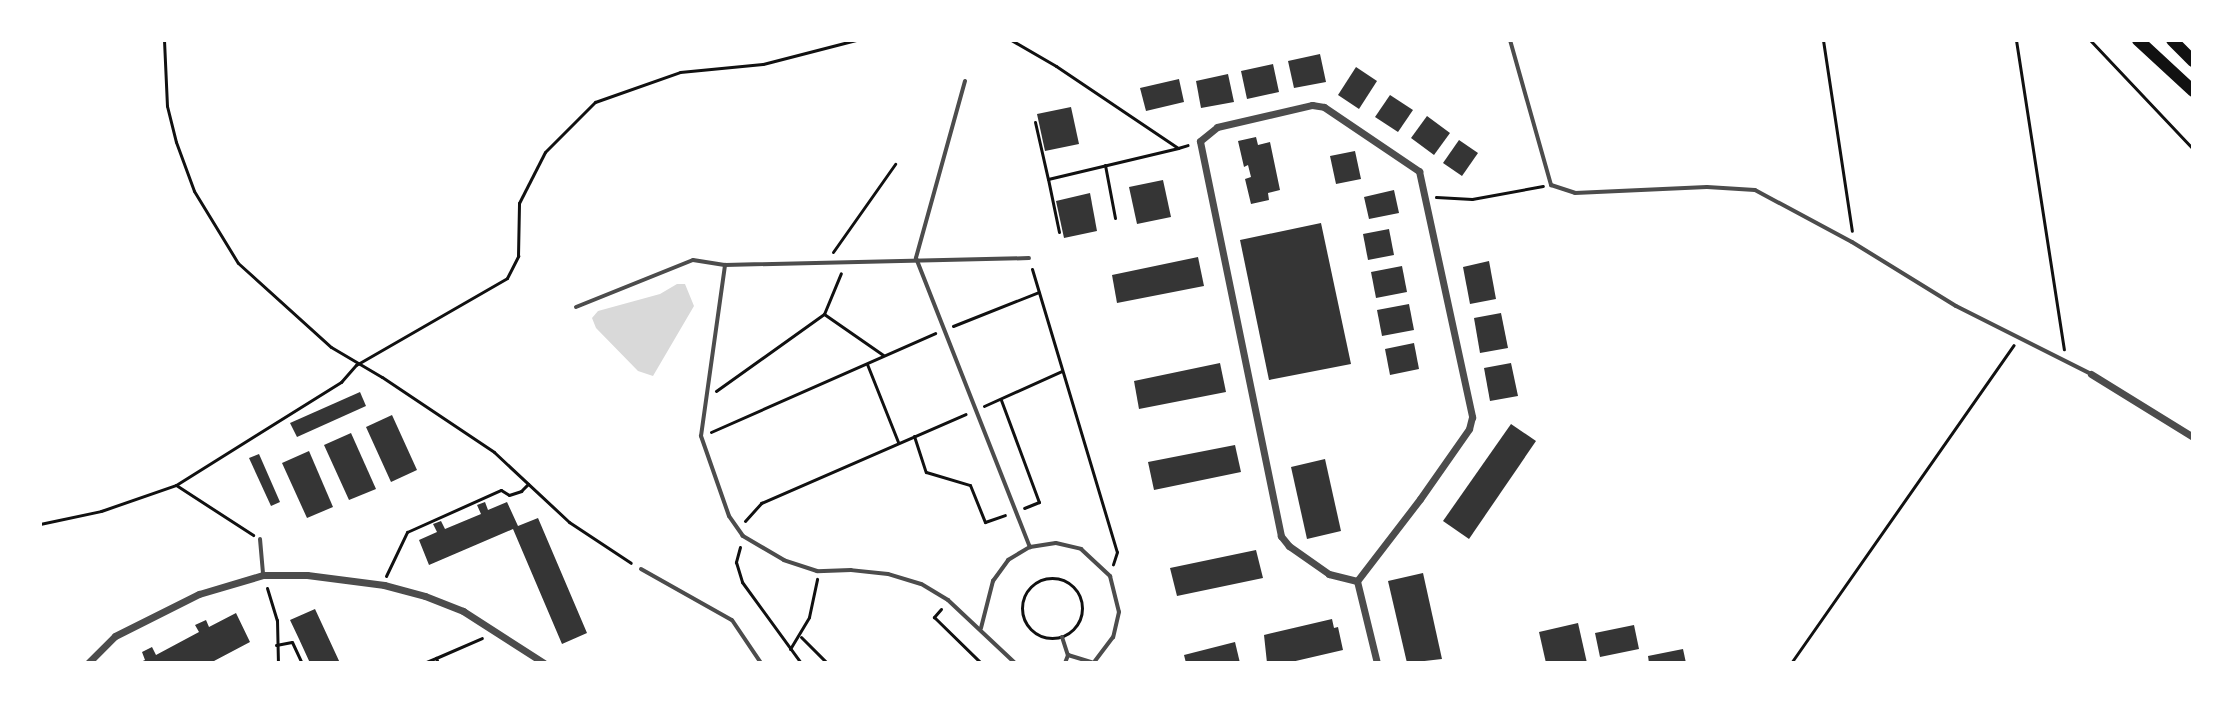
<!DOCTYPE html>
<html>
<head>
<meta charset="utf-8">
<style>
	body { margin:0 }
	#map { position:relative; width:2233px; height:703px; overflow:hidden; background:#fff; font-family:Lato,sans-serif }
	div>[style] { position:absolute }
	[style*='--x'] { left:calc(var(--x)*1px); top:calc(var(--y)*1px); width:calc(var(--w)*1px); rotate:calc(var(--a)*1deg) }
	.water>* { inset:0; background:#d9d9d9 }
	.building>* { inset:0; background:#353535 }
	.path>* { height:3px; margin:-1.5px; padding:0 1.5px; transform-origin:1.5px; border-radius:1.5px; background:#111 }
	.path>.ring { margin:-1.5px; padding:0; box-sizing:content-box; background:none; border:3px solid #111; border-radius:50% }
	.service>* { height:4px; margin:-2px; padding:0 2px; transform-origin:2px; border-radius:2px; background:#4c4c4c }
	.minor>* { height:7px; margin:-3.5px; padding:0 3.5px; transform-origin:3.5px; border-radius:3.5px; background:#4c4c4c }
	.primary>* { height:12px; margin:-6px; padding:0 6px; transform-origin:6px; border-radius:6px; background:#111 }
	span { translate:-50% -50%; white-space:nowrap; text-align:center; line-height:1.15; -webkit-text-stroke:8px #fff; paint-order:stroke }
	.frame { position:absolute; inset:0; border:42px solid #fff; pointer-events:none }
</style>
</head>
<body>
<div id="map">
	<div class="water">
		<div style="clip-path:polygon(677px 284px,685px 284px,694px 306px,653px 376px,638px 371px,596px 328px,592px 318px,598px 311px,660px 294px)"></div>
	</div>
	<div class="building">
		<div style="clip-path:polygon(1320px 54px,1326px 82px,1294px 88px,1288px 61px)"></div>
		<div style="clip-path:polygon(1273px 64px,1279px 92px,1247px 99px,1241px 71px)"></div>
		<div style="clip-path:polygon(1356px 67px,1377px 81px,1359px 109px,1338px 95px)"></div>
		<div style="clip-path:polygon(1228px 74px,1234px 102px,1201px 108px,1196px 81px)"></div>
		<div style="clip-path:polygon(1179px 79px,1184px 102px,1146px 111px,1140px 88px)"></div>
		<div style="clip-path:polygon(1390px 95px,1413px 110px,1398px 132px,1375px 117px)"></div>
		<div style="clip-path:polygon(1071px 107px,1079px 144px,1045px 151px,1037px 114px)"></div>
		<div style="clip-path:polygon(1427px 116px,1450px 133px,1434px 155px,1411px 138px)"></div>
		<div style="clip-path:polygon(1256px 137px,1258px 145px,1270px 142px,1280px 190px,1268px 193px,1269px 200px,1251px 204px,1245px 179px,1251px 177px,1248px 165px,1244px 167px,1238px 141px)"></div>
		<div style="clip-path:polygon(1459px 140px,1478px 153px,1462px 176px,1443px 163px)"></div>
		<div style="clip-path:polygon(1355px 151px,1361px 179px,1336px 184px,1330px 156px)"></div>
		<div style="clip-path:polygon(1163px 180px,1171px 217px,1137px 224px,1129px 187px)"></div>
		<div style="clip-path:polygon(1394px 190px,1399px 213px,1369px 219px,1364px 197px)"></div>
		<div style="clip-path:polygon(1090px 193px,1097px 231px,1064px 238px,1056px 201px)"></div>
		<div style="clip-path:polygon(1321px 223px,1351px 364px,1269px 380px,1240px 240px)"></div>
		<div style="clip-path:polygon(1389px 229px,1394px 255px,1368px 260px,1363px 234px)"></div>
		<div style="clip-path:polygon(1198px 257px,1204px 286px,1117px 303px,1112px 275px)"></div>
		<div style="clip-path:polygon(1489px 261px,1496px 299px,1470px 304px,1463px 267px)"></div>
		<div style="clip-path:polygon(1402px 266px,1407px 292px,1376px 298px,1371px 272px)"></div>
		<div style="clip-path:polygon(1409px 304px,1414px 330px,1382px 336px,1377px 310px)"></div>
		<div style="clip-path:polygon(1501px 313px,1508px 348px,1480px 353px,1474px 318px)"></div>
		<div style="clip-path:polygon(1414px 343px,1419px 369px,1390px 375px,1385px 349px)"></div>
		<div style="clip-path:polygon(1220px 363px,1226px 392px,1139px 409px,1134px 381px)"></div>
		<div style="clip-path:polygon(1511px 363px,1518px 396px,1490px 401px,1484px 368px)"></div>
		<div style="clip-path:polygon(360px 392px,366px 406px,297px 437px,290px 423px)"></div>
		<div style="clip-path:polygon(392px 415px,417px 470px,391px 482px,366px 427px)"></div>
		<div style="clip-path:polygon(1511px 424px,1536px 441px,1469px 539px,1443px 521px)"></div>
		<div style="clip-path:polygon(351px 433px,376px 489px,349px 500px,324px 445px)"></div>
		<div style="clip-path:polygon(1235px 445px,1241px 472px,1154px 490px,1148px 462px)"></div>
		<div style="clip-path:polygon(309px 451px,333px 507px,307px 518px,282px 463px)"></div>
		<div style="clip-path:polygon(259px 454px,280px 502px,271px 506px,249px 458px)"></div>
		<div style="clip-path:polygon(1325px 459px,1341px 531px,1307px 539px,1291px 467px)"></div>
		<div style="clip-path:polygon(485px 502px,488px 510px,507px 502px,518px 526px,538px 518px,587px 633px,562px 644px,513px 529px,429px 565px,419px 540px,437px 532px,433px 524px,441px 521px,445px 529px,481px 514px,477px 505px)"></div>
		<div style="clip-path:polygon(1256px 550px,1263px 578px,1177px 596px,1170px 568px)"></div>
		<div style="clip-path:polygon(1423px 573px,1442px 659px,1407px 663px,1388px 581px)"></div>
		<div style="clip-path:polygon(315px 609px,340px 663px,310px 663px,299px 639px,290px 620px)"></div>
		<div style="clip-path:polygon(236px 613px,250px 642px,214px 661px,138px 663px,145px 660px,142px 652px,152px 647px,156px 655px,199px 632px,195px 625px,206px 620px,209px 627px)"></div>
		<div style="clip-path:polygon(1332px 619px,1334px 628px,1338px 627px,1343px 650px,1287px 663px,1267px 663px,1264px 635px)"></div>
		<div style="clip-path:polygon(1578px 623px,1587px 663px,1546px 663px,1539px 632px)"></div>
		<div style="clip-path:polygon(1634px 625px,1639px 649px,1600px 657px,1595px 633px)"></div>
		<div style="clip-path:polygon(1235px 642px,1240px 663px,1186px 663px,1184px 655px)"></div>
		<div style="clip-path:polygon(1683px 649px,1686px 663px,1649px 663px,1648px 656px)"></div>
	</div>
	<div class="path">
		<div style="--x:164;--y:40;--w:66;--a:87.4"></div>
		<div style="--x:167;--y:106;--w:37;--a:76"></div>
		<div style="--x:176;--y:142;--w:52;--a:69.8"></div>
		<div style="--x:194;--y:191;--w:84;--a:58.6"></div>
		<div style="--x:238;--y:263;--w:125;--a:42.1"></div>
		<div style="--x:331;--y:347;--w:59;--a:30.5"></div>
		<div style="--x:382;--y:377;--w:135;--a:33.8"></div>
		<div style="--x:494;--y:452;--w:103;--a:43"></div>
		<div style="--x:569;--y:522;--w:74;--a:33.5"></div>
		<div style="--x:1011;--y:40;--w:52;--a:30"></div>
		<div style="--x:1056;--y:66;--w:147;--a:33.9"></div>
		<div style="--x:1178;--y:148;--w:10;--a:-17"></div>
		<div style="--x:1823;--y:40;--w:193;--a:81.4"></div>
		<div style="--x:2016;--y:40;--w:313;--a:81.2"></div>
		<div style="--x:2090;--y:40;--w:150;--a:46.6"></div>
		<div style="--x:1035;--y:122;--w:58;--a:77.2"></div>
		<div style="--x:1105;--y:165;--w:54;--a:79.3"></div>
		<div style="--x:1436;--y:197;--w:36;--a:3"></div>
		<div style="--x:1472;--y:199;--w:72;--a:-10.4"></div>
		<div style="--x:1059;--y:232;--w:54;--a:-101.7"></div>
		<div style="--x:1048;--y:179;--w:134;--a:-13.4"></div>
		<div style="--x:833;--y:252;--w:108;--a:-54.8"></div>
		<div style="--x:1032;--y:269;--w:295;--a:73.3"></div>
		<div style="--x:1117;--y:552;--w:13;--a:108"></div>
		<div style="--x:824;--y:314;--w:44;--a:-67.5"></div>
		<div style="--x:953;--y:326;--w:92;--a:-21.6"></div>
		<div style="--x:867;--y:364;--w:84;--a:68.3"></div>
		<div style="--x:716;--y:391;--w:133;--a:-35.5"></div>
		<div style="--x:824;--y:314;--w:72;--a:34.8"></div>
		<div style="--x:1001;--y:400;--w:109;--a:69.6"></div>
		<div style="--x:1039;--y:502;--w:16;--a:158"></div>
		<div style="--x:984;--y:406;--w:85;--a:-24.2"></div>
		<div style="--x:711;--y:432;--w:245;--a:-23.8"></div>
		<div style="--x:914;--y:436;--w:38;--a:72"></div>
		<div style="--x:926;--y:472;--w:46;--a:16.5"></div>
		<div style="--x:970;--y:485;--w:40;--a:68"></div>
		<div style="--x:985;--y:522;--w:21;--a:-19"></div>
		<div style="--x:176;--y:485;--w:92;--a:33"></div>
		<div style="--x:745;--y:521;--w:24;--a:-48"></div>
		<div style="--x:761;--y:503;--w:223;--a:-23.5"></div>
		<div style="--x:40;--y:524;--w:62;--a:-12"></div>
		<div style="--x:101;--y:511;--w:79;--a:-19.1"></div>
		<div style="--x:176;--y:485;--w:195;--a:-32"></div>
		<div style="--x:341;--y:382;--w:23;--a:-49"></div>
		<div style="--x:356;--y:365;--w:174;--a:-29.9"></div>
		<div style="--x:507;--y:278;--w:25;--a:-63"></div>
		<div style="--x:518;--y:256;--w:53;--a:-88.9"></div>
		<div style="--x:519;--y:203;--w:57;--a:-63"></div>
		<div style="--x:545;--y:152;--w:71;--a:-45"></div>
		<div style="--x:595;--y:102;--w:90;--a:-19.4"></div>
		<div style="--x:680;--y:72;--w:83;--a:-5.5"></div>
		<div style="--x:763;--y:64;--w:96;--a:-14.5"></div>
		<div style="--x:740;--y:547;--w:16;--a:105"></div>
		<div style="--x:736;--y:562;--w:21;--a:73"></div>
		<div style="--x:742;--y:582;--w:100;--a:53.9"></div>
		<div style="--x:386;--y:576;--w:49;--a:-64.5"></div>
		<div style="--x:407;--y:532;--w:103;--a:-24.1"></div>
		<div style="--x:501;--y:490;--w:9;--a:32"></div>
		<div style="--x:509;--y:495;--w:13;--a:-18"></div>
		<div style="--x:521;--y:491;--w:10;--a:-45"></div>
		<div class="ring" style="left:1022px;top:578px;width:57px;height:57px"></div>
		<div style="--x:267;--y:588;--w:34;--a:73"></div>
		<div style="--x:277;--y:620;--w:43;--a:88.7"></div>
		<div style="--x:941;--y:609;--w:11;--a:131"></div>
		<div style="--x:934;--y:617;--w:66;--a:44.4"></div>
		<div style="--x:801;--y:637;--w:37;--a:45"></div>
		<div style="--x:276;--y:645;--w:16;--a:-11"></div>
		<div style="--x:292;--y:642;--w:23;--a:65"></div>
		<div style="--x:790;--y:649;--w:37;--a:-59"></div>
		<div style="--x:809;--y:617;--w:39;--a:-78"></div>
		<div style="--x:424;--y:663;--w:13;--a:-23"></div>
		<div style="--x:438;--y:663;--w:5;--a:-112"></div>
		<div style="--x:436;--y:658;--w:50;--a:-23.5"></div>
		<div style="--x:1791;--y:663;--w:388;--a:-55"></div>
	</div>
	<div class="service">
		<div style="--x:1510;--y:40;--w:151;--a:74.2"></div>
		<div style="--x:1551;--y:185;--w:25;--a:18"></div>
		<div style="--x:1575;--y:193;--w:132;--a:-2.6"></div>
		<div style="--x:1707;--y:187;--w:48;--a:3.6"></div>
		<div style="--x:1755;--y:190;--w:110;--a:28.2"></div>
		<div style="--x:1852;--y:242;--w:122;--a:31.6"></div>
		<div style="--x:1956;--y:306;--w:151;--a:26.7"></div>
		<div style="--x:965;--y:81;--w:184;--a:105.5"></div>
		<div style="--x:916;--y:258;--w:311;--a:68.5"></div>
		<div style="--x:576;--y:307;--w:126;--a:-21.9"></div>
		<div style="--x:693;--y:260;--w:32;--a:9"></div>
		<div style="--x:260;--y:539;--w:36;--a:85"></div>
		<div style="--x:641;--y:569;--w:104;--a:29.3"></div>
		<div style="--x:732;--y:620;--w:52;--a:56"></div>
		<div style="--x:981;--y:628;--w:49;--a:-75.7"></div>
		<div style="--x:993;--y:581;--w:26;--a:-54"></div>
		<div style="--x:1008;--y:560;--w:26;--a:-31"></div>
		<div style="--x:1030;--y:547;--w:26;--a:-9"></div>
		<div style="--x:1056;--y:543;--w:26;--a:13"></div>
		<div style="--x:1081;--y:549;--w:40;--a:43"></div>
		<div style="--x:1110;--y:576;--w:37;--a:76"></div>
		<div style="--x:1119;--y:612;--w:26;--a:103"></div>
		<div style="--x:1113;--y:637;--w:30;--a:127"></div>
		<div style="--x:1062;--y:637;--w:19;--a:72"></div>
		<div style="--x:1015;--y:663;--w:92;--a:-136.8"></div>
		<div style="--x:948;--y:600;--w:31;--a:-149"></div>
		<div style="--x:921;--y:584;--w:34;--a:-163"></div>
		<div style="--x:888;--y:574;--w:37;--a:-174"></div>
		<div style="--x:851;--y:570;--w:34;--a:178"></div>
		<div style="--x:817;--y:571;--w:35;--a:-162"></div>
		<div style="--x:784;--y:560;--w:48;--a:-149.7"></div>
		<div style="--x:743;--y:536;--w:24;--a:-125"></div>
		<div style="--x:729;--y:516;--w:85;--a:-109.3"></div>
		<div style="--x:701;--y:436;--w:173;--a:-82"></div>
		<div style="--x:725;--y:265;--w:304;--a:-1.3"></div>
		<div style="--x:1065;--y:663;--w:9;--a:-69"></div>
		<div style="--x:1068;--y:655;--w:28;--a:17"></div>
	</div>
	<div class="minor">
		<div style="--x:1312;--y:105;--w:12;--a:9"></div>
		<div style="--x:1324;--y:107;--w:115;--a:34"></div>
		<div style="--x:1419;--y:171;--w:252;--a:77.8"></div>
		<div style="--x:1472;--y:417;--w:12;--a:104"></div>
		<div style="--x:1469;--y:429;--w:85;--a:125"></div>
		<div style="--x:1420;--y:499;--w:103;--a:127.5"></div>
		<div style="--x:1357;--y:581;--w:29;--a:-166"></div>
		<div style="--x:1329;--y:574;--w:49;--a:-145"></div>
		<div style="--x:1289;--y:546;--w:13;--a:-129"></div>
		<div style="--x:1281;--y:536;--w:403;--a:-101.6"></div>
		<div style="--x:1200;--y:141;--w:22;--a:-39"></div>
		<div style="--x:1217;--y:127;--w:98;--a:-13"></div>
		<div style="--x:2091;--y:374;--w:120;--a:31.7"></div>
		<div style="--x:1357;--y:581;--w:84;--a:76.3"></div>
		<div style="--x:88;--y:663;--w:38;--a:-45"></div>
		<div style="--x:115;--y:636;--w:94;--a:-26.6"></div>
		<div style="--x:199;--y:594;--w:67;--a:-16.5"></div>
		<div style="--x:263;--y:575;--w:44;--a:0"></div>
		<div style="--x:307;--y:575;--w:78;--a:7.4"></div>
		<div style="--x:384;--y:585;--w:42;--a:15"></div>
		<div style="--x:425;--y:596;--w:41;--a:21.5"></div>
		<div style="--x:463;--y:611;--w:96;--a:32.7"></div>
	</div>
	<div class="primary">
		<div style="--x:2138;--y:40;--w:75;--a:42.8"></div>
		<div style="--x:2172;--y:40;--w:30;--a:45"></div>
	</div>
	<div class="frame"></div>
</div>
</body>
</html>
